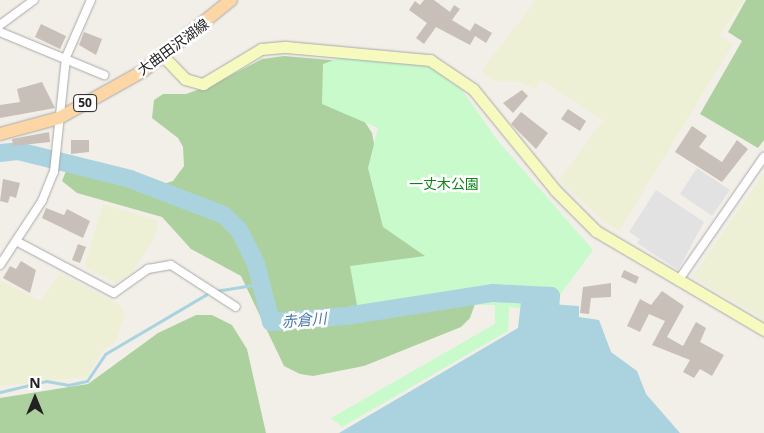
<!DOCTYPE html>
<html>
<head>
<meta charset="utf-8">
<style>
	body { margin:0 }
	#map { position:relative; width:764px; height:433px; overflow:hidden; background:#f2efe9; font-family:"Open Sans","Noto Sans JP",sans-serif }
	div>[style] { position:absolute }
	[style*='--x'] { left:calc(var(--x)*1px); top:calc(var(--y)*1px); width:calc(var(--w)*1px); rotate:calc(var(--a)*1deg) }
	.farmland>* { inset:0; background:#eef0d5 }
	.forest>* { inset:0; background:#add19e }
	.park>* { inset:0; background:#c8facc }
	.parking>* { inset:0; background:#e2e2e2 }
	.water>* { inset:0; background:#aad3df }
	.stream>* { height:3px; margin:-1.5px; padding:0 1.5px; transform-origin:1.5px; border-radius:1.5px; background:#aad3df }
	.river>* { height:18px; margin:-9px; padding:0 9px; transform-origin:9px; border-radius:9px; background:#aad3df }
	.building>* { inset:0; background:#c7bfb8 }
	.roads { filter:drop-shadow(0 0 1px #a9a9a9) drop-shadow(0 0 1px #a9a9a9) }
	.street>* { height:8px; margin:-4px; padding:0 4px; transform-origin:4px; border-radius:4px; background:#fff }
	.secondary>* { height:11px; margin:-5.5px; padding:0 5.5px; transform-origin:5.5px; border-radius:5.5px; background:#f7fabf }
	.primary>* { height:12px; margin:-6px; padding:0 6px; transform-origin:6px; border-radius:6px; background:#fcd6a4 }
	span { translate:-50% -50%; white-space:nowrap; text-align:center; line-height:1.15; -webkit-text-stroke:5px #fff; paint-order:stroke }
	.shield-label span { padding:1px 4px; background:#fff; border:1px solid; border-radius:4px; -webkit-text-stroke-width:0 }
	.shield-label { font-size:12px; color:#222; font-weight:700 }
	.street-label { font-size:14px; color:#222 }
	.park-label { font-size:14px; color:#0c8416 }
	.water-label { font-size:15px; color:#4a7aab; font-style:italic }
	.north { position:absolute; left:10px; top:373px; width:50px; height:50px; -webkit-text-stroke:4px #fff; paint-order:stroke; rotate:0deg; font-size:14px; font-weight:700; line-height:20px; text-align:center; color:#222 }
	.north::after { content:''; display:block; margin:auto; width:18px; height:22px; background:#222; clip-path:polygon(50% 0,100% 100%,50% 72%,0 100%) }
</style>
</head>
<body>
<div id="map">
	<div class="farmland">
		<div style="clip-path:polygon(536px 0,744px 0,719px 36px,733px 44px,619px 231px,601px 220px,559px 180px,603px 120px,541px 80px,535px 89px,521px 82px,493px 81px,482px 70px)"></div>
		<div style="clip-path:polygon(764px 173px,764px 319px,692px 277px)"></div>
		<div style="clip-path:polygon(103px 204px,157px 220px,157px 232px,147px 250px,131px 273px,116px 283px,84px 267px)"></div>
		<div style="clip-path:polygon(59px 273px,120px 305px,125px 315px,116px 341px,103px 350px,87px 377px,0 386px,0 280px,41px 301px)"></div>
	</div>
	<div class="forest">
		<div style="clip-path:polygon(746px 0,764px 0,764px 140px,758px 148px,700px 114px,742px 41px,728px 32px)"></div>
		<div style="clip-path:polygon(284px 56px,376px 64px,361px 116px,372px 133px,376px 154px,481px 287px,470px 318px,461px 327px,364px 366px,313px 376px,300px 374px,284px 366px,241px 276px,191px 249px,162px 217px,77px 193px,62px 181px,66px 171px,76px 170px,147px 189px,173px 181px,184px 166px,183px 147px,178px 138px,152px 118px,154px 100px,163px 94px,186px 94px,216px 83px,262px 59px)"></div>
		<div style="clip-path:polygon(196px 315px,212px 315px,232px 325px,247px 349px,266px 433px,0 433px,0 398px,88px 384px,158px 333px)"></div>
	</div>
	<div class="park">
		<div style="clip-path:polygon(345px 56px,415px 63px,434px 69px,462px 90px,498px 141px,593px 250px,548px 311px,509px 307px,508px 331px,342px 427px,331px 418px,495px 324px,495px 305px,357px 305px,350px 266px,425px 256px,383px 227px,368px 168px,378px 128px,322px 104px,323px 64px)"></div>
	</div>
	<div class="parking">
		<div style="clip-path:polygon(697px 168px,730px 190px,712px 216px,680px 194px)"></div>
		<div style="clip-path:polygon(656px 190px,704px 222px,678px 270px,637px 243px,640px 239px,629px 232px)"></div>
	</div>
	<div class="water">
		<div style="clip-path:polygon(521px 302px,579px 306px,579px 317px,599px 320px,611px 352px,637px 371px,646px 394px,680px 433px,339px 433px,518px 328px)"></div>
	</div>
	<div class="stream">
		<div style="--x:215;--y:291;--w:37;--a:-9"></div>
		<div style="--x:252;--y:285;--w:13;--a:27"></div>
		<div style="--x:0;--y:392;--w:47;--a:-13.4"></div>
		<div style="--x:46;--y:381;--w:22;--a:10"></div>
		<div style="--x:68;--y:385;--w:19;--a:-12"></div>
		<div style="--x:87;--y:381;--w:32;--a:-56"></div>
		<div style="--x:105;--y:354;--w:118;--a:-30.5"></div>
	</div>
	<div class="river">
		<div style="--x:0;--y:153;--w:18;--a:-6"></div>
		<div style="--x:18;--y:151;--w:115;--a:14"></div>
		<div style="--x:130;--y:179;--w:101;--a:21"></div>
		<div style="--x:224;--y:215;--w:21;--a:45"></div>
		<div style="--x:239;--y:230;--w:38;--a:63"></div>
		<div style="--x:256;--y:264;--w:60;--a:75.5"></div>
		<div style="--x:271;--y:322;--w:75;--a:-4.6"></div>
		<div style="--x:346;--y:316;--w:149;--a:-8.9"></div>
		<div style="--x:493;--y:293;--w:58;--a:3"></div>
		<div style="--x:551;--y:296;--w:31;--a:94"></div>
	</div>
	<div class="building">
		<div style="clip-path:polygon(424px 0,434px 0,450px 12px,454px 5px,460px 9px,452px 20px,470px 31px,475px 23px,492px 33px,486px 43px,475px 36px,470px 45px,436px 27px,424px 44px,416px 38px,427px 23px,409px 10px,415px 1px,420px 5px)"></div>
		<div style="clip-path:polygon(41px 24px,66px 36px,60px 49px,35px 37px)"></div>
		<div style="clip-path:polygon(84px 32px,102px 39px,96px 55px,79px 45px)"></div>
		<div style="clip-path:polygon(42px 82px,55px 108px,0 118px,0 105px,20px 102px,17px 89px)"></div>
		<div style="clip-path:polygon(522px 90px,528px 96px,513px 113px,503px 103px)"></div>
		<div style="clip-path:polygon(568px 109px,586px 121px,580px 131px,561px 119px)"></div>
		<div style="clip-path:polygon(521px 112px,548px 133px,536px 149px,511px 124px)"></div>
		<div style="clip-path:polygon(692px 126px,707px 136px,699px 147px,722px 162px,737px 140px,748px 149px,722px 182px,675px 152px)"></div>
		<div style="clip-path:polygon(49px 132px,50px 142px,13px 146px,12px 139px)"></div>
		<div style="clip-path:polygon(71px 140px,89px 140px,89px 152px,71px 154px)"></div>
		<div style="clip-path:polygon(3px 179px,20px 183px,16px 198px,10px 196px,8px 203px,0 201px)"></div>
		<div style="clip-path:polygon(46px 208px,64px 215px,67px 209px,90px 221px,83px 238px,42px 218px)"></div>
		<div style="clip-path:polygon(78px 244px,86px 247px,80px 263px,72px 260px)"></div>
		<div style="clip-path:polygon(21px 261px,36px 270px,30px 293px,3px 278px,10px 266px,16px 269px)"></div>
		<div style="clip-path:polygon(624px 270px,639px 277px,636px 284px,621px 277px)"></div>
		<div style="clip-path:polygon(611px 283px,611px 297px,591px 298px,589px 314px,580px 313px,583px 287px)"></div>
		<div style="clip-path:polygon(662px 291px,684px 306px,667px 337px,683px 346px,696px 322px,706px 328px,700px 342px,724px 355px,712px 376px,700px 369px,694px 378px,683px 372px,690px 360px,652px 345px,665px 321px,649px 314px,640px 332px,627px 326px,640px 299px,651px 305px)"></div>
	</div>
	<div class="roads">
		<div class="street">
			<div style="--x:0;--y:25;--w:42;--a:-36.3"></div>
			<div style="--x:0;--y:32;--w:113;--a:22.5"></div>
			<div style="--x:16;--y:241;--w:111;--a:28"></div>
			<div style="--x:114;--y:293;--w:42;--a:-35.2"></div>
			<div style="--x:148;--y:269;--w:23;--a:-10"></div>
			<div style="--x:171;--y:265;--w:77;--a:32.9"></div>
			<div style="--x:0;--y:265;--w:77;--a:-56.7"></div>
			<div style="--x:42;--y:201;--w:31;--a:-68"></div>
			<div style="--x:54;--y:172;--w:116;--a:-84"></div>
			<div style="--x:66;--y:57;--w:62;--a:-66.3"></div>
			<div style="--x:678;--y:281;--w:151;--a:-55.3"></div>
		</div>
		<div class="secondary">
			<div style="--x:164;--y:57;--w:30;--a:46"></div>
			<div style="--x:185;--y:79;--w:19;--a:16"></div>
			<div style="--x:203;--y:84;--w:68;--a:-31.1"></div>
			<div style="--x:261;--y:49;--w:25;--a:-5"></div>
			<div style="--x:286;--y:47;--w:145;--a:5.2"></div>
			<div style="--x:430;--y:60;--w:52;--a:34"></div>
			<div style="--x:473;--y:89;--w:130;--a:50.9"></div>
			<div style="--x:555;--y:190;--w:58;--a:45"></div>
			<div style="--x:596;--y:231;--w:195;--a:30.5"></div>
		</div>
		<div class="primary">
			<div style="--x:0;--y:134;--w:61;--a:-15.2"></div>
			<div style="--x:59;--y:118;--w:96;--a:-29.2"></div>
			<div style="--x:143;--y:71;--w:113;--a:-38.9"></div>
		</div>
	</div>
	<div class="shield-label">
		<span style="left:85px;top:103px">50</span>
	</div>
	<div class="street-label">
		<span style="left:173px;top:47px;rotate:-36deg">大曲田沢湖線</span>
	</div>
	<div class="park-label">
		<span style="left:444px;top:184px">一丈木公園</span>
	</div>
	<div class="water-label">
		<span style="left:304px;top:320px;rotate:-5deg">赤倉川</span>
	</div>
	<div class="north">N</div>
</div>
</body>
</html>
